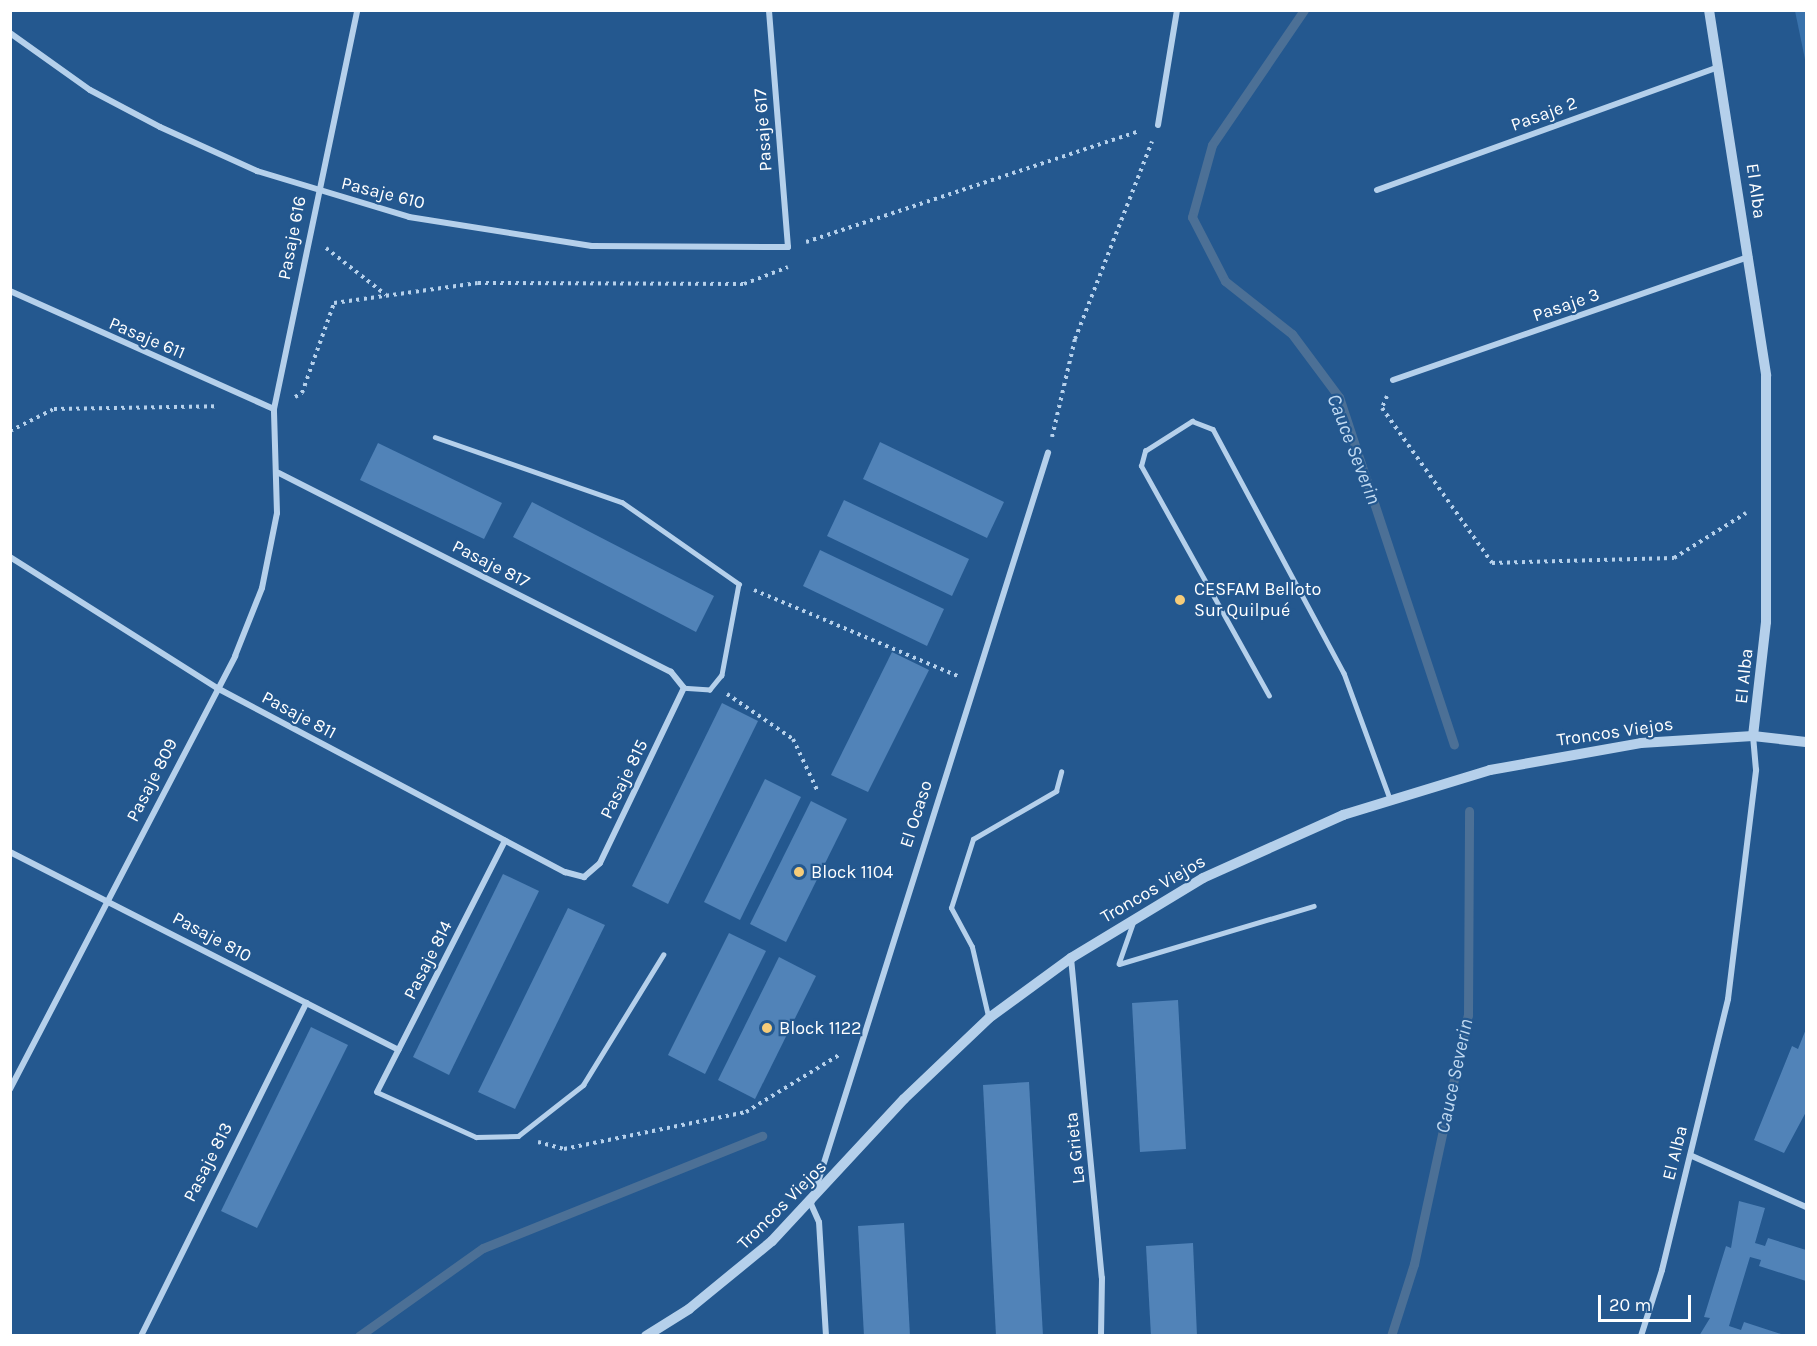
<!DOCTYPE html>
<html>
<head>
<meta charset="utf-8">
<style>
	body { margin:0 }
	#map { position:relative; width:1817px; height:1346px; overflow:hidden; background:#24588f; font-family:Karla,sans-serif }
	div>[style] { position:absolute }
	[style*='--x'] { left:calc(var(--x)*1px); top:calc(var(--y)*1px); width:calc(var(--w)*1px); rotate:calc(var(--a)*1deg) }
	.green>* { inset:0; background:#3972ac }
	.stream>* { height:9px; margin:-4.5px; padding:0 4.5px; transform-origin:4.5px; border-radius:4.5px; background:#4c7096 }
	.building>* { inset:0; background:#5183b8 }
	.path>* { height:4px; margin-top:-2px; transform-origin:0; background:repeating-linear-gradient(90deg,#b5d0eb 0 3px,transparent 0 7.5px) }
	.service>* { height:4.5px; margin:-2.25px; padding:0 2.25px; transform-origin:2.25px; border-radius:2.25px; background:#b5d0eb }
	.minor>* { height:6px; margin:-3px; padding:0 3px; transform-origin:3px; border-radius:3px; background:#b5d0eb }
	.tertiary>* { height:10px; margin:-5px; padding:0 5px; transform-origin:5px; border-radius:5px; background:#b5d0eb }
	.dots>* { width:16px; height:16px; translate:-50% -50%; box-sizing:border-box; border:3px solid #24588f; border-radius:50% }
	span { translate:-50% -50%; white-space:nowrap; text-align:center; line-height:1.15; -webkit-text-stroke:4.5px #24588f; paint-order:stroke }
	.street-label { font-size:18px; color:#fff }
	.poi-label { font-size:18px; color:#fff }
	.left { translate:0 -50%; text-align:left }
	.water-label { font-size:20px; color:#c1daf2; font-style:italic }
	.frame { position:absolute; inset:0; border:12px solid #fff; pointer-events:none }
	.scale { position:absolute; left:1598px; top:1295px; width:93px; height:27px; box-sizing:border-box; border:3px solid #fff; border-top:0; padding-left:8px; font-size:18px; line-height:21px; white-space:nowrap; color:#fff; -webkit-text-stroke:4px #24588f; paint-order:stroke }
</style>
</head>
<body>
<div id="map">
	<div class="green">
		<div style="clip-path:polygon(1795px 11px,1806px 11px,1806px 64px)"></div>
	</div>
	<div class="stream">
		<div style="--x:1304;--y:10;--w:163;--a:124.3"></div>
		<div style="--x:1212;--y:145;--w:75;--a:105.5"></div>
		<div style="--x:1192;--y:217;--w:72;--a:62.7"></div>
		<div style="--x:1225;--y:281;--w:85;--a:38.3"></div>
		<div style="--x:1292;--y:334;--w:79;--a:53.3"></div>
		<div style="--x:1339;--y:397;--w:366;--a:71.7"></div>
		<div style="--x:359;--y:1336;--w:152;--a:-35.4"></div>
		<div style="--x:483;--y:1248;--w:301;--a:-21.9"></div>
		<div style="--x:1391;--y:1336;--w:76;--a:-72.3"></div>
		<div style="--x:1414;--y:1264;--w:255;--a:-77.8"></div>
		<div style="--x:1468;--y:1015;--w:204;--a:-89.7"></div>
	</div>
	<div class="building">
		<div style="clip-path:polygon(880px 442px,1004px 502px,987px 538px,863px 479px)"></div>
		<div style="clip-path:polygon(378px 443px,502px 503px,484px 539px,360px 480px)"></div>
		<div style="clip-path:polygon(844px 500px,969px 559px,952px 596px,827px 536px)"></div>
		<div style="clip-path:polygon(532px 502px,714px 596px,696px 632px,513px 537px)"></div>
		<div style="clip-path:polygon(820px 550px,944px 609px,927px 646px,803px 586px)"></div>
		<div style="clip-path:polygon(892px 652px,929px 670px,868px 792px,831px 775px)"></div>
		<div style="clip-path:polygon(722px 703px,758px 721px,668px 904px,632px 886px)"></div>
		<div style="clip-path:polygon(765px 779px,801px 797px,740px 920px,704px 902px)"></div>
		<div style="clip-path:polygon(811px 801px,847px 819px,786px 942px,750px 924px)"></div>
		<div style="clip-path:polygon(503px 874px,539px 891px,449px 1075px,413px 1057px)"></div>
		<div style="clip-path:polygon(568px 908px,605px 925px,515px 1109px,478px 1092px)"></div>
		<div style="clip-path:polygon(729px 933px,766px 951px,705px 1074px,668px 1055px)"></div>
		<div style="clip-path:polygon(779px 957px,816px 976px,755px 1099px,718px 1080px)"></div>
		<div style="clip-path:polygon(1178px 1000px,1186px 1149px,1140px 1152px,1132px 1003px)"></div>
		<div style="clip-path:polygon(311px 1027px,348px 1045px,257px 1228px,221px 1211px)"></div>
		<div style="clip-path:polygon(1806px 1029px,1806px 1112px,1784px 1153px,1754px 1140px,1792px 1046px,1798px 1049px)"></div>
		<div style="clip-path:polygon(1029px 1082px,1043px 1336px,996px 1336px,983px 1085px)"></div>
		<div style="clip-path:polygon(1739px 1201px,1765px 1208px,1755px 1243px,1765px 1246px,1768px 1238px,1806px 1250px,1806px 1281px,1759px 1266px,1761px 1260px,1750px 1257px,1729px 1326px,1741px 1330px,1744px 1322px,1787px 1336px,1699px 1336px,1710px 1318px,1704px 1317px,1726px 1246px,1731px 1248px)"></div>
		<div style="clip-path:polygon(904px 1223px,910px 1336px,864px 1336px,858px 1226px)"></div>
		<div style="clip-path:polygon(1193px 1243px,1197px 1336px,1151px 1336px,1146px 1246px)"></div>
	</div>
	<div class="path">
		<div style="--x:806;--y:242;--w:352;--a:-18.4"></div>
		<div style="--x:326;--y:248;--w:76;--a:38.1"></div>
		<div style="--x:1387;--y:396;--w:13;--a:113"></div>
		<div style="--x:1382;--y:408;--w:190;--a:54.6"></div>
		<div style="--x:1492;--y:563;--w:182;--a:-1.6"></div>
		<div style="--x:1674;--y:558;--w:85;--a:-32"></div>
		<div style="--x:295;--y:397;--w:8;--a:-30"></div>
		<div style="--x:302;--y:393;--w:96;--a:-70.4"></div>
		<div style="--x:334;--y:303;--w:145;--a:-7.9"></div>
		<div style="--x:478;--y:283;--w:266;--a:0.2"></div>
		<div style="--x:744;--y:284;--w:47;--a:-21.1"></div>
		<div style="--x:10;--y:431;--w:49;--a:-26.6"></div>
		<div style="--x:54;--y:409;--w:164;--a:-1"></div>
		<div style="--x:1052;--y:437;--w:101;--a:-76.8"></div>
		<div style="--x:1075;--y:339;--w:212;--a:-68.7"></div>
		<div style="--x:754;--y:590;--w:224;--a:22.9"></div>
		<div style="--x:727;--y:694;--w:80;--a:34.3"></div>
		<div style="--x:793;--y:739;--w:59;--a:64.7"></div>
		<div style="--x:538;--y:1142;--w:27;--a:15"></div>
		<div style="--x:564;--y:1149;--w:186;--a:-11.5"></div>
		<div style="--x:746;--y:1112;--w:109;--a:-31.5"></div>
	</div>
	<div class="service">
		<div style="--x:435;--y:437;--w:198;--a:19.2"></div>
		<div style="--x:622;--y:502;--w:143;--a:35"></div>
		<div style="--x:739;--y:584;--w:93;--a:100.6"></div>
		<div style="--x:722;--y:675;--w:19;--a:129"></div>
		<div style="--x:710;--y:690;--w:26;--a:-176"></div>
		<div style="--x:1269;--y:696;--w:263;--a:-119.1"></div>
		<div style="--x:1141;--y:466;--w:16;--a:-75"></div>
		<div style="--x:1145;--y:451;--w:56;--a:-32.6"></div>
		<div style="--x:1192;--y:421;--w:22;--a:21"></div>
		<div style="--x:1213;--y:429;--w:277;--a:61.8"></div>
		<div style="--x:1344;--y:673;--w:134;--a:69.9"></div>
		<div style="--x:1133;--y:924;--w:42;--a:109.3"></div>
		<div style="--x:1119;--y:964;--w:203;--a:-16.6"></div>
		<div style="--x:988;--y:1016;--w:71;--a:-103.1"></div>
		<div style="--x:972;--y:947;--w:44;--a:-118.3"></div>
		<div style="--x:951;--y:908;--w:72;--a:-72.3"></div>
		<div style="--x:973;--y:839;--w:96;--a:-30"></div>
		<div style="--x:1056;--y:791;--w:20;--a:-75"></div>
		<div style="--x:377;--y:1092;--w:109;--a:24.4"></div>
		<div style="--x:476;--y:1137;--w:42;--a:-1.4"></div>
		<div style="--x:518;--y:1136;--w:83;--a:-38.1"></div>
		<div style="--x:583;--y:1085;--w:153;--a:-58.4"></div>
	</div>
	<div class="minor">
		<div style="--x:10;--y:33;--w:98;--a:35.5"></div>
		<div style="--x:90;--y:90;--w:79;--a:27.9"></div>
		<div style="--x:160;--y:127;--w:107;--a:24.4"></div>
		<div style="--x:257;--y:171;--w:159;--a:16.8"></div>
		<div style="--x:409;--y:217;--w:185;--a:9"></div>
		<div style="--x:592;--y:246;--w:196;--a:0.3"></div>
		<div style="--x:788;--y:247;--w:238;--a:-94.6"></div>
		<div style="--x:1158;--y:125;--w:117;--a:-80.6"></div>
		<div style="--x:1377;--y:190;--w:363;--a:-19.8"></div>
		<div style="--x:10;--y:291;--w:289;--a:24.1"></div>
		<div style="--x:1393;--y:380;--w:377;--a:-19.1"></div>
		<div style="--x:10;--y:557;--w:245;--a:32.3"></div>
		<div style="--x:217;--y:688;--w:394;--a:27.9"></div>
		<div style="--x:565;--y:872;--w:20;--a:15"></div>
		<div style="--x:584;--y:877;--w:21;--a:-41"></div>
		<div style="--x:600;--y:863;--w:194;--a:-64.4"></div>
		<div style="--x:684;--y:688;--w:21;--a:-129"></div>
		<div style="--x:671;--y:672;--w:440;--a:-153.1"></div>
		<div style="--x:10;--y:852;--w:436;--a:27"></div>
		<div style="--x:1071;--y:958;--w:321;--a:84.5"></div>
		<div style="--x:1102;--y:1278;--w:58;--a:91"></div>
		<div style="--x:10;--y:1089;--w:488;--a:-62.5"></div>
		<div style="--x:235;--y:656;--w:73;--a:-68.3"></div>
		<div style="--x:262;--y:588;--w:76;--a:-78.7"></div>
		<div style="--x:277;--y:513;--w:104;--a:-91.7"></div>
		<div style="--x:274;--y:409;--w:408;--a:-78.2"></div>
		<div style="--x:377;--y:1092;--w:282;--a:-63"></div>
		<div style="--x:1692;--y:1156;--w:125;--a:24.1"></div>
		<div style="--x:141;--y:1336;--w:372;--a:-63.6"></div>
		<div style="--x:826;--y:1336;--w:114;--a:-93.5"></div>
		<div style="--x:819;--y:1222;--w:20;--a:-114"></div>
		<div style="--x:811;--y:1204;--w:788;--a:-72.49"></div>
		<div style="--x:1641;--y:1336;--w:69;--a:-72.3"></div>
		<div style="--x:1662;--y:1270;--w:279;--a:-76.3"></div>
		<div style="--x:1728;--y:999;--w:231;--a:-83"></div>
		<div style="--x:1756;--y:770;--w:34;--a:-95"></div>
	</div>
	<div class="tertiary">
		<div style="--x:1709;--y:10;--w:370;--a:81.1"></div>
		<div style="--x:1766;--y:376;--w:246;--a:90"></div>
		<div style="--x:1766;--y:622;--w:115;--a:96.5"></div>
		<div style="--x:646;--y:1336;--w:51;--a:-32.1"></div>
		<div style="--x:689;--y:1309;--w:107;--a:-39.3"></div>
		<div style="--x:772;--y:1241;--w:194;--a:-47.1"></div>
		<div style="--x:904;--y:1099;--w:117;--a:-43.6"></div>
		<div style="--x:989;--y:1018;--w:102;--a:-36.2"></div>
		<div style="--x:1071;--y:958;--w:154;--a:-31.2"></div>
		<div style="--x:1203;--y:878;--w:154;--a:-24.2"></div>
		<div style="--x:1343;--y:815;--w:154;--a:-17"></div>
		<div style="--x:1490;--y:770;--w:153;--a:-10.1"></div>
		<div style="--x:1641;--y:743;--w:112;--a:-3.6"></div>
		<div style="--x:1753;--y:736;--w:53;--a:6.5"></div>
	</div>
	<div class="dots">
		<div style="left:1180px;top:600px;background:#f6cc79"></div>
		<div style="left:799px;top:872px;background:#f6cc79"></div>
		<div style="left:767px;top:1028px;background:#f6cc79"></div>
	</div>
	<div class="street-label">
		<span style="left:1544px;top:114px;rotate:-20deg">Pasaje 2</span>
		<span style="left:763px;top:130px;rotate:-94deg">Pasaje 617</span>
		<span style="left:1756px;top:191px;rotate:82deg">El Alba</span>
		<span style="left:383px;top:193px;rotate:14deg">Pasaje 610</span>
		<span style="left:292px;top:238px;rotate:-79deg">Pasaje 616</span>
		<span style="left:1566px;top:305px;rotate:-19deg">Pasaje 3</span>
		<span style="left:147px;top:338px;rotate:23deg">Pasaje 611</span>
		<span style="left:491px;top:564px;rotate:27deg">Pasaje 817</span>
		<span style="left:1744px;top:676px;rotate:-84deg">El Alba</span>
		<span style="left:299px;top:715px;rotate:28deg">Pasaje 811</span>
		<span style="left:1615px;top:732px;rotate:-8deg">Troncos Viejos</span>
		<span style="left:624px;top:779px;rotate:-64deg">Pasaje 815</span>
		<span style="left:152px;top:780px;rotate:-63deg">Pasaje 809</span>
		<span style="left:916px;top:814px;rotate:-72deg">El Ocaso</span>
		<span style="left:1153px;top:889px;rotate:-30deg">Troncos Viejos</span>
		<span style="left:212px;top:937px;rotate:28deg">Pasaje 810</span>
		<span style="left:428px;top:960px;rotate:-63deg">Pasaje 814</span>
		<span style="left:1075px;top:1148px;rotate:-96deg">La Grieta</span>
		<span style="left:1675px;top:1153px;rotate:-76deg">El Alba</span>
		<span style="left:208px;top:1162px;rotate:-63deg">Pasaje 813</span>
		<span style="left:782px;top:1205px;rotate:-45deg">Troncos Viejos</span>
	</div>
	<div class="poi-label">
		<span class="left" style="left:1194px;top:600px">CESFAM Belloto<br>Sur Quilpué</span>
		<span class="left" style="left:811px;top:872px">Block 1104</span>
		<span class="left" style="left:779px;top:1028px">Block 1122</span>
	</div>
	<div class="water-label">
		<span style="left:1354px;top:449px;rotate:69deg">Cauce Severin</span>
		<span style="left:1454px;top:1076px;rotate:-78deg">Cauce Severin</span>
	</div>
	<div class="frame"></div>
	<div class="scale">20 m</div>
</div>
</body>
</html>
